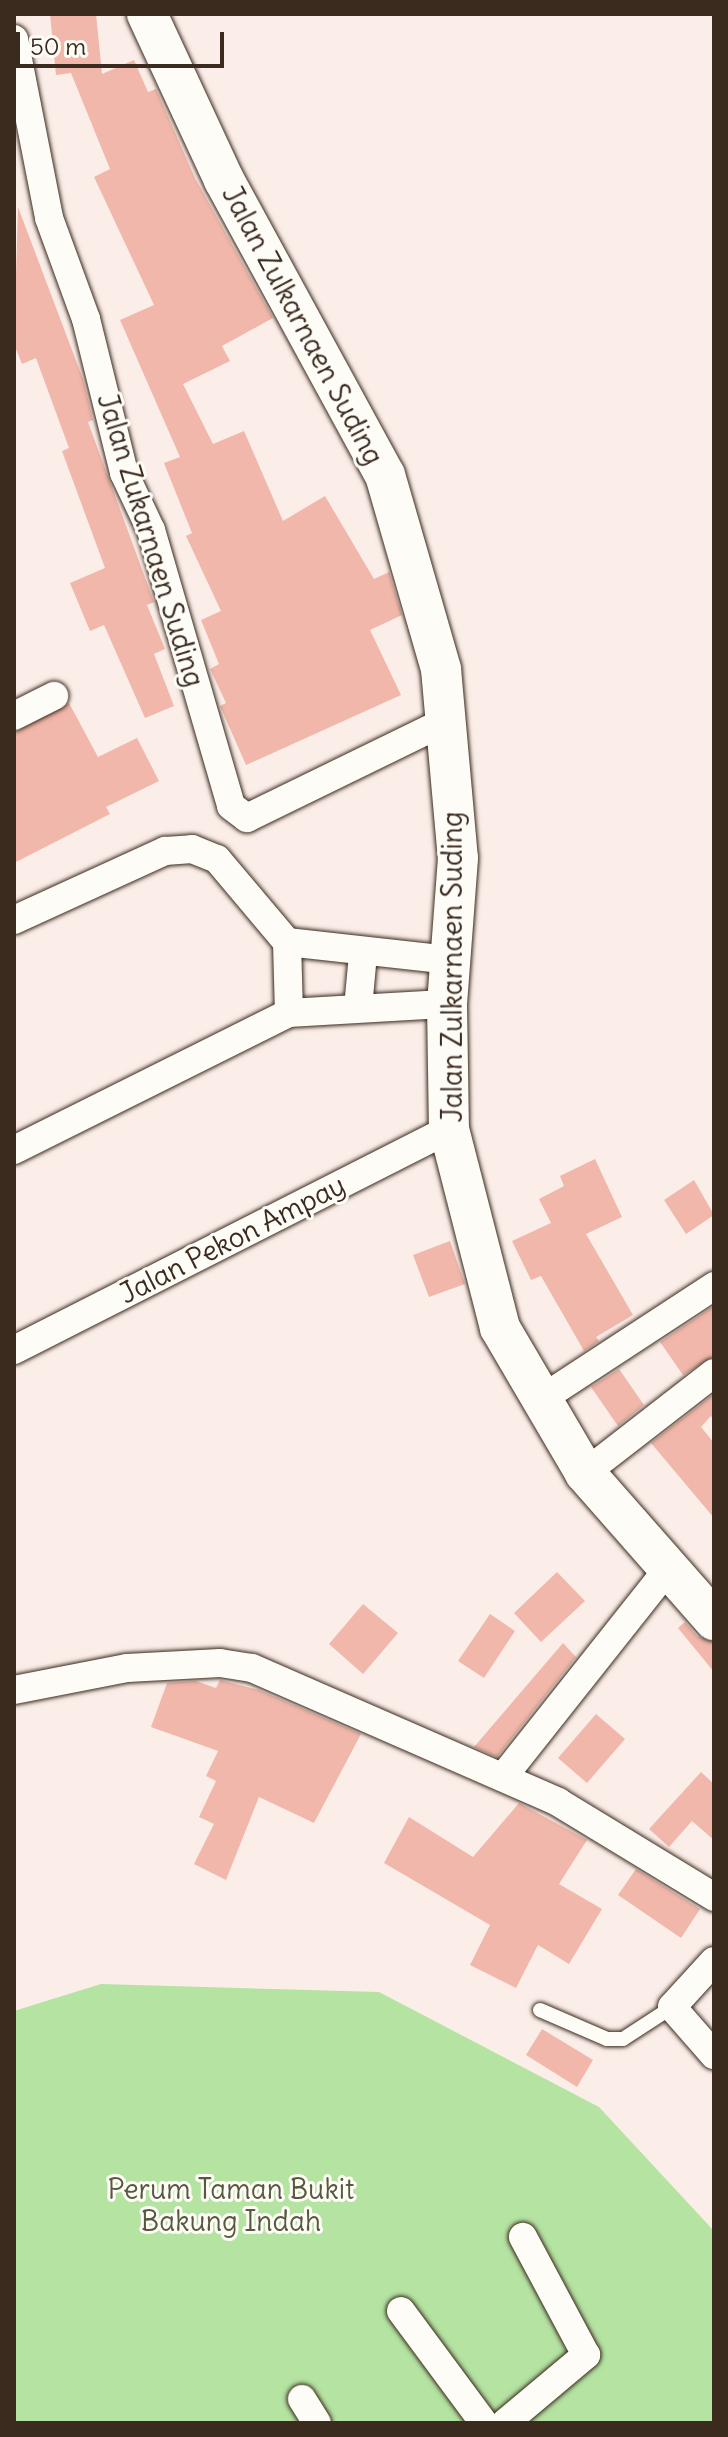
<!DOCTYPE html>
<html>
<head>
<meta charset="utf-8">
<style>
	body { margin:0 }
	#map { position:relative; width:728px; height:2437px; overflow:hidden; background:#fbeee8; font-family:Delius,sans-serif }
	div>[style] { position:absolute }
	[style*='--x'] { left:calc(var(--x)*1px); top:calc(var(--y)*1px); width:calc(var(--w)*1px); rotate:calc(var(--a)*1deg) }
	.green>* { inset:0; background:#b4e3a2 }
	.building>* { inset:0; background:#f1b7aa }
	.roads { filter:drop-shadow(0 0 2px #3b2a1e) drop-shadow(0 0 2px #3b2a1e) }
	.lane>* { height:14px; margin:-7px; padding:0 7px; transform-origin:7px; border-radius:7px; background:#fdfcf7 }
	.street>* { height:28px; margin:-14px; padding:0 14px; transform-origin:14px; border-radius:14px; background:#fdfcf7 }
	.secondary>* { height:40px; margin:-20px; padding:0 20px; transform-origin:20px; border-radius:20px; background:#fdfcf7 }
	span { translate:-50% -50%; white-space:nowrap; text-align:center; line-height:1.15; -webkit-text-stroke:6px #fdfcf7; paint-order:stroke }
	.street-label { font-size:28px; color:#3b2a1e }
	.park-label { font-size:28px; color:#59583f }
	.frame { position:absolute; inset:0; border:16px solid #3b2a1e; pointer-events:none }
	.scale { position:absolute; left:16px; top:32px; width:208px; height:36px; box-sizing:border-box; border:4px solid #3b2a1e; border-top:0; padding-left:10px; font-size:24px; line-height:28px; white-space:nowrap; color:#3b2a1e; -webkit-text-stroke:6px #fdfcf7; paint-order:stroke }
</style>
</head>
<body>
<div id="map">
	<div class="green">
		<div style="clip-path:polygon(101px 1984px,379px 1992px,599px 2107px,714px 2231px,713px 2423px,14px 2423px,14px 2011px)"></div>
	</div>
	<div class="building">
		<div style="clip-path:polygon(50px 14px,96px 14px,102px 74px,134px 60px,148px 92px,156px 89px,195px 178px,273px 318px,222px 346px,230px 361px,183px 384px,213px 444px,244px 431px,283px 521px,325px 496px,374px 579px,389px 572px,402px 615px,370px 630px,401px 695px,246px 765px,220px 706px,226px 703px,210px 669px,219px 664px,201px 620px,221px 611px,186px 536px,192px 533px,164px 463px,180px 457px,120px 320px,154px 305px,94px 177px,110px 169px,71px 73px,56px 75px)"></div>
		<div style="clip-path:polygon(18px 207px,83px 379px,93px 420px,88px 422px,154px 602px,147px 605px,165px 649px,154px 654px,174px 706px,145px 718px,104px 625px,90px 631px,70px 583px,105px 568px,62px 451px,69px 448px,36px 358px,22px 364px,14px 344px)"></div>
		<div style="clip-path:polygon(69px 703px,98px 757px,137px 738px,159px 781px,106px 807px,110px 814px,14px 863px,14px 733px)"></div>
		<div style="clip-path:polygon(595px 1159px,622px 1217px,586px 1234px,633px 1315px,596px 1337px,599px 1341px,584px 1351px,541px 1276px,531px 1280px,512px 1241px,551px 1223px,539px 1199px,564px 1186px,560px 1176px)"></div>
		<div style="clip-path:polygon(694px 1180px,714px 1215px,686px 1234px,664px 1200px)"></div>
		<div style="clip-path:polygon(450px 1241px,465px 1284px,429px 1297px,413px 1255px)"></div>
		<div style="clip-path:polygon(714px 1306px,714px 1356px,683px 1375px,660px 1342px)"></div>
		<div style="clip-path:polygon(619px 1369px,644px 1405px,618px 1426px,591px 1387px)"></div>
		<div style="clip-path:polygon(714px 1394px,714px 1420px,711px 1416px,701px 1427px,714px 1443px,714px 1518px,651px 1443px)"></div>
		<div style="clip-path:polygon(557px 1572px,585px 1601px,541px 1642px,514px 1613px)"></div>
		<div style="clip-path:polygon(363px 1604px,398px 1633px,363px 1674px,329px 1644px)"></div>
		<div style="clip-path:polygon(490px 1614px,515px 1631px,484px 1678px,458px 1661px)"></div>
		<div style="clip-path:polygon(685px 1622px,697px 1636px,714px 1642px,714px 1672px,678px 1628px)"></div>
		<div style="clip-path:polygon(563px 1643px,576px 1657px,497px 1757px,474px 1747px)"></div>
		<div style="clip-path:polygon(220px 1680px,259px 1690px,361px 1734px,314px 1823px,259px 1797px,226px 1880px,194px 1864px,214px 1824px,199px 1817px,216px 1781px,206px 1776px,218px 1751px,151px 1727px,167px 1683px,196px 1681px,216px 1688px)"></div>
		<div style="clip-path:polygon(596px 1714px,625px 1739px,587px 1783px,558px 1758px)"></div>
		<div style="clip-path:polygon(701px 1772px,714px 1784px,714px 1840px,692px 1821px,669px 1847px,649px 1829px)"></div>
		<div style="clip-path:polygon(519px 1803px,587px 1840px,559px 1884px,602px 1909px,569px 1964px,538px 1945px,516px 1988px,470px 1965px,490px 1925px,384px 1863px,409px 1817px,473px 1857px)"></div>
		<div style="clip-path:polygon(636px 1869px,700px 1909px,681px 1938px,618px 1895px)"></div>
		<div style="clip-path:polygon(542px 2029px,593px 2060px,577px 2087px,526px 2055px)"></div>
	</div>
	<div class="roads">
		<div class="lane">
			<div style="--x:540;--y:2010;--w:73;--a:23.4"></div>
			<div style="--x:607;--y:2039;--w:16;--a:0"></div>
			<div style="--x:623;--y:2039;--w:59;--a:-33.1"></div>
		</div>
		<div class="street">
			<div style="--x:14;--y:39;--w:182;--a:78.9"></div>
			<div style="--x:49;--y:218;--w:108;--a:69.9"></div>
			<div style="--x:86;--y:319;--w:159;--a:76.1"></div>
			<div style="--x:124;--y:473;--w:63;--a:64.7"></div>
			<div style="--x:151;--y:530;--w:287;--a:73.8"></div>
			<div style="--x:231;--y:806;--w:20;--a:37"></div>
			<div style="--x:247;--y:818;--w:221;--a:-26"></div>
			<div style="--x:14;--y:716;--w:45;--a:-26.6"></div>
			<div style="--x:14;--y:920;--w:166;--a:-24.6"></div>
			<div style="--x:165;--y:851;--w:27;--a:-4"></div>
			<div style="--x:192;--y:849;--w:27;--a:22"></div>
			<div style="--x:217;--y:859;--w:109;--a:49.9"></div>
			<div style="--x:287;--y:942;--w:165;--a:6.3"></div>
			<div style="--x:287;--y:942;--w:71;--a:88.4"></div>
			<div style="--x:358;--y:1008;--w:54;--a:-84.7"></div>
			<div style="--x:14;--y:1150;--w:307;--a:-26.5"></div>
			<div style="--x:289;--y:1013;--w:158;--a:-3.3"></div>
			<div style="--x:14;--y:1350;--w:488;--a:-26.9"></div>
			<div style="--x:540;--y:1400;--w:208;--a:-33.2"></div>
			<div style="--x:585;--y:1473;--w:163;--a:-37.8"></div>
			<div style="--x:14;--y:1690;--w:115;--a:-11"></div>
			<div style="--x:127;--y:1668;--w:93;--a:-3.1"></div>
			<div style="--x:220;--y:1663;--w:32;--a:9"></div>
			<div style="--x:252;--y:1668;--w:334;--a:23.6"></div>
			<div style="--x:558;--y:1802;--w:183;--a:31.3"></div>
			<div style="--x:503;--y:1777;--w:264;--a:-51.6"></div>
			<div style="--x:714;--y:1961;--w:62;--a:132.4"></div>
			<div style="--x:672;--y:2007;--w:64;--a:48.8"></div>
			<div style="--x:401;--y:2311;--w:139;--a:53.5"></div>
			<div style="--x:302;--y:2399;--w:28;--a:58"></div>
			<div style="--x:505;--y:2423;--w:106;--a:-40"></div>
			<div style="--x:586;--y:2355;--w:134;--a:-118.1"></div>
		</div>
		<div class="secondary">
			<div style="--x:147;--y:14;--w:183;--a:65.1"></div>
			<div style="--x:224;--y:180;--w:336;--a:61.4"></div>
			<div style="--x:385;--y:475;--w:202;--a:73.9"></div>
			<div style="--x:441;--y:669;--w:190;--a:84.9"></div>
			<div style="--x:458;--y:858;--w:146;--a:94.3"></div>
			<div style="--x:447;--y:1004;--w:125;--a:89.1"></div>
			<div style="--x:449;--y:1129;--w:205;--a:75.6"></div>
			<div style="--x:500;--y:1328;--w:168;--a:59.6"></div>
			<div style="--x:585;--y:1473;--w:196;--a:48.7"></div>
		</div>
	</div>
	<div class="street-label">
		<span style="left:303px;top:325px;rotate:62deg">Jalan Zulkarnaen Suding</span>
		<span style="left:151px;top:540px;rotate:73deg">Jalan Zukarnaen Suding</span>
		<span style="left:452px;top:967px;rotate:-90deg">Jalan Zulkarnaen Suding</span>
		<span style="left:232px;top:1239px;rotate:-27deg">Jalan Pekon Ampay</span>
	</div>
	<div class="park-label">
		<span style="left:231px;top:2205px">Perum Taman Bukit<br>Bakung Indah</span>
	</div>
	<div class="frame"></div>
	<div class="scale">50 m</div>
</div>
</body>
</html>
